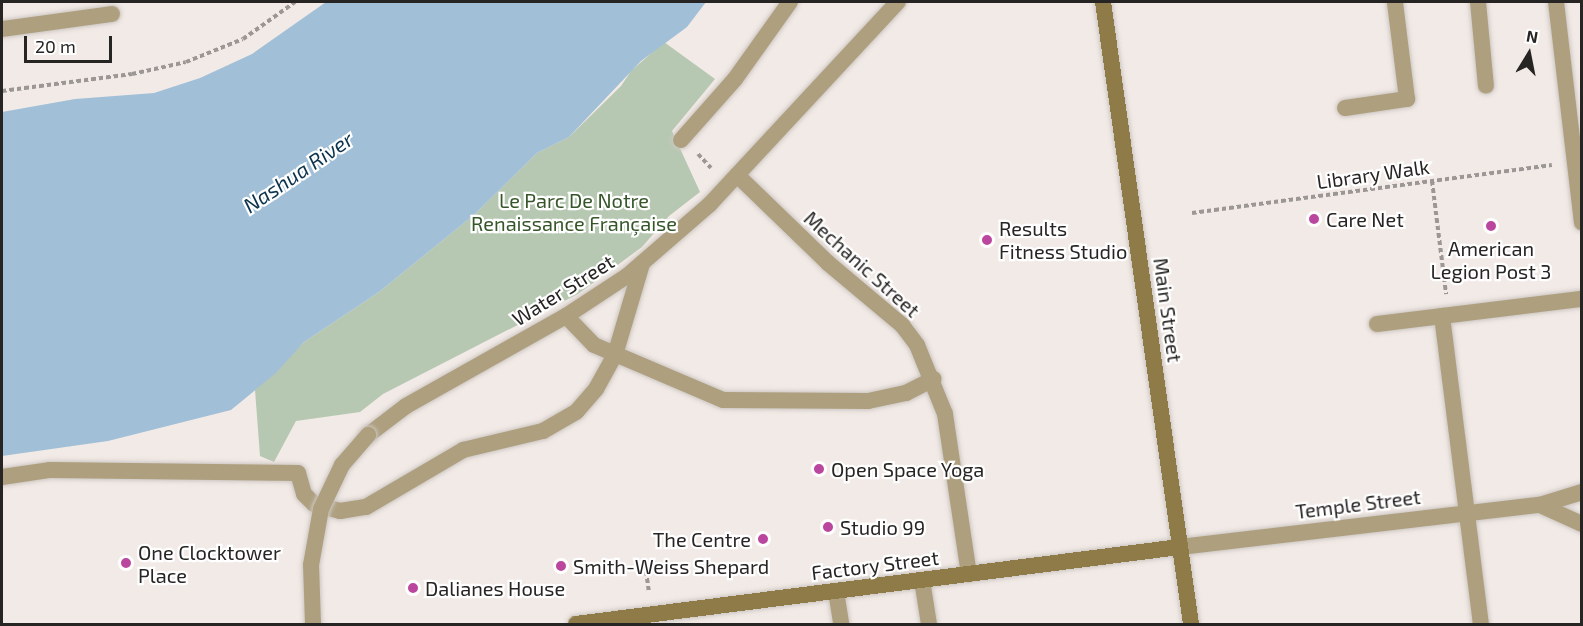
<!DOCTYPE html>
<html>
<head>
<meta charset="utf-8">
<style>
	body { margin:0 }
	#map { position:relative; width:1583px; height:626px; overflow:hidden; background:#f2eae6; font-family:"Exo 2",sans-serif }
	div>[style] { position:absolute }
	[style*='--x'] { left:calc(var(--x)*1px); top:calc(var(--y)*1px); width:calc(var(--w)*1px); rotate:calc(var(--a)*1deg) }
	.green>* { inset:0; background:#b7c8b2 }
	.water>* { inset:0; background:#a1c0d8 }
	.path>* { height:4px; margin-top:-2px; transform-origin:0; background:repeating-linear-gradient(90deg,#9c9794 0 4.5px,transparent 0 7.5px) }
	.roads { filter:drop-shadow(0 0 2px #cdc7c3) drop-shadow(0 0 2px #cdc7c3) }
	.service>* { height:16px; margin:-8px; padding:0 8px; transform-origin:8px; border-radius:8px; background:#aea07f }
	.minor>* { height:16px; margin:-8px; padding:0 8px; transform-origin:8px; border-radius:8px; background:#aea07f }
	.tertiary>* { height:16px; margin:-8px; padding:0 8px; transform-origin:8px; border-radius:8px; background:#aea07f }
	.secondary>* { height:16px; margin:-8px; padding:0 8px; transform-origin:8px; border-radius:8px; background:#8f7b48 }
	.bridges { filter:drop-shadow(0 0 2px #cdc7c3) drop-shadow(0 0 2px #cdc7c3) }
	.tertiary-bridge>* { height:16px; margin:-8px; padding:0 8px; transform-origin:8px; border-radius:8px; background:#aea07f }
	.dots>* { width:16px; height:16px; translate:-50% -50%; box-sizing:border-box; border:3px solid #fff; border-radius:50% }
	span { translate:-50% -50%; white-space:nowrap; text-align:center; line-height:1.15; -webkit-text-stroke:4.5px #fff; paint-order:stroke }
	.street-label { font-size:20px; color:#272523 }
	.park-label { font-size:20px; color:#36562a }
	.poi-label { font-size:20px; color:#272523 }
	.left { translate:0 -50%; text-align:left }
	.right { translate:-100% -50%; text-align:right }
	.water-label { font-size:21px; color:#0c334c; font-style:italic }
	.frame { position:absolute; inset:0; border:3px solid #272523; pointer-events:none }
	.north { position:absolute; left:1499px; top:24px; width:60px; height:60px; -webkit-text-stroke:4px #fff; paint-order:stroke; rotate:10deg; font-size:16px; font-weight:700; line-height:24px; text-align:center; color:#272523 }
	.north::after { content:''; display:block; margin:auto; width:21px; height:27px; background:#272523; clip-path:polygon(50% 0,100% 100%,50% 72%,0 100%) }
	.scale { position:absolute; left:24px; top:36px; width:88px; height:27px; box-sizing:border-box; border:3px solid #272523; border-top:0; padding-left:8px; font-size:18px; line-height:21px; white-space:nowrap; color:#272523; -webkit-text-stroke:4px #fff; paint-order:stroke }
</style>
</head>
<body>
<div id="map">
	<div class="green">
		<div style="clip-path:polygon(664px 42px,715px 79px,672px 131px,700px 192px,669px 216px,642px 247px,578px 294px,383px 394px,360px 412px,296px 421px,274px 462px,260px 456px,255px 390px,304px 342px,379px 292px,475px 214px,537px 153px,569px 137px,621px 86px,631px 71px)"></div>
	</div>
	<div class="water">
		<div style="clip-path:polygon(326px 2px,706px 2px,687px 27px,641px 61px,569px 137px,537px 153px,475px 214px,379px 292px,304px 342px,276px 373px,231px 410px,108px 441px,2px 456px,2px 112px,75px 99px,154px 93px,200px 78px,252px 54px)"></div>
	</div>
	<div class="path">
		<div style="--x:2;--y:91;--w:131;--a:-7.5"></div>
		<div style="--x:132;--y:74;--w:55;--a:-12.5"></div>
		<div style="--x:186;--y:62;--w:61;--a:-22"></div>
		<div style="--x:243;--y:39;--w:64;--a:-35.4"></div>
		<div style="--x:698;--y:154;--w:19;--a:47"></div>
		<div style="--x:1432;--y:181;--w:114;--a:82.9"></div>
		<div style="--x:1192;--y:213;--w:363;--a:-7.6"></div>
		<div style="--x:646;--y:571;--w:22;--a:82"></div>
	</div>
	<div class="roads">
		<div class="service">
			<div style="--x:1478;--y:2;--w:84;--a:84.6"></div>
			<div style="--x:2;--y:29;--w:111;--a:-7.8"></div>
			<div style="--x:1345;--y:108;--w:63;--a:-8.3"></div>
			<div style="--x:1407;--y:99;--w:98;--a:-97.1"></div>
			<div style="--x:681;--y:140;--w:81;--a:-48.5"></div>
			<div style="--x:735;--y:79;--w:95;--a:-54.5"></div>
			<div style="--x:566;--y:316;--w:40;--a:46"></div>
			<div style="--x:594;--y:345;--w:140;--a:23.1"></div>
			<div style="--x:723;--y:400;--w:145;--a:0.4"></div>
			<div style="--x:868;--y:401;--w:39;--a:-12"></div>
			<div style="--x:906;--y:393;--w:31;--a:-27"></div>
			<div style="--x:1442;--y:316;--w:310;--a:82.8"></div>
			<div style="--x:1377;--y:324;--w:207;--a:-7"></div>
			<div style="--x:2;--y:477;--w:49;--a:-8.3"></div>
			<div style="--x:50;--y:470;--w:248;--a:0.7"></div>
			<div style="--x:298;--y:473;--w:22;--a:74"></div>
			<div style="--x:304;--y:494;--w:14;--a:45"></div>
			<div style="--x:314;--y:504;--w:27;--a:15"></div>
			<div style="--x:340;--y:511;--w:26;--a:-9"></div>
			<div style="--x:366;--y:507;--w:113;--a:-30.4"></div>
			<div style="--x:463;--y:450;--w:82;--a:-13.4"></div>
			<div style="--x:543;--y:431;--w:39;--a:-30"></div>
			<div style="--x:577;--y:411;--w:29;--a:-49"></div>
			<div style="--x:596;--y:389;--w:39;--a:-61"></div>
			<div style="--x:615;--y:355;--w:95;--a:-73.5"></div>
			<div style="--x:922;--y:580;--w:45;--a:81"></div>
			<div style="--x:836;--y:591;--w:33;--a:81"></div>
		</div>
		<div class="minor">
			<div style="--x:1556;--y:2;--w:222;--a:83.3"></div>
			<div style="--x:737;--y:175;--w:127;--a:44"></div>
			<div style="--x:828;--y:263;--w:97;--a:40"></div>
			<div style="--x:902;--y:325;--w:25;--a:53"></div>
			<div style="--x:917;--y:345;--w:74;--a:67.9"></div>
			<div style="--x:945;--y:414;--w:162;--a:81.5"></div>
			<div style="--x:1540;--y:505;--w:46;--a:24.3"></div>
			<div style="--x:1180;--y:547;--w:362;--a:-6.7"></div>
			<div style="--x:1540;--y:505;--w:44;--a:-17.2"></div>
		</div>
		<div class="tertiary">
			<div style="--x:368;--y:435;--w:48;--a:-37.3"></div>
			<div style="--x:406;--y:406;--w:184;--a:-29.4"></div>
			<div style="--x:566;--y:316;--w:73;--a:-33.3"></div>
			<div style="--x:627;--y:276;--w:110;--a:-40.9"></div>
			<div style="--x:710;--y:204;--w:276;--a:-47.1"></div>
		</div>
		<div class="secondary">
			<div style="--x:1103;--y:2;--w:628;--a:81.95"></div>
			<div style="--x:576;--y:624;--w:609;--a:-7.27"></div>
		</div>
	</div>
	<div class="bridges">
		<div class="tertiary-bridge">
			<div style="--x:313;--y:624;--w:59;--a:-91.9"></div>
			<div style="--x:311;--y:565;--w:57;--a:-79.9"></div>
			<div style="--x:321;--y:509;--w:49;--a:-64.5"></div>
			<div style="--x:342;--y:465;--w:40;--a:-49"></div>
		</div>
	</div>
	<div class="dots">
		<div style="left:1314px;top:219px;background:#bb469e"></div>
		<div style="left:1491px;top:226px;background:#bb469e"></div>
		<div style="left:987px;top:240px;background:#bb469e"></div>
		<div style="left:819px;top:469px;background:#bb469e"></div>
		<div style="left:828px;top:527px;background:#bb469e"></div>
		<div style="left:763px;top:539px;background:#bb469e"></div>
		<div style="left:126px;top:563px;background:#bb469e"></div>
		<div style="left:561px;top:566px;background:#bb469e"></div>
		<div style="left:413px;top:588px;background:#bb469e"></div>
	</div>
	<div class="street-label">
		<span style="left:1373px;top:174px;rotate:-8deg">Library Walk</span>
		<span style="left:862px;top:264px;rotate:42deg">Mechanic Street</span>
		<span style="left:563px;top:290px;rotate:-32deg">Water Street</span>
		<span style="left:1168px;top:310px;rotate:82deg">Main Street</span>
		<span style="left:1358px;top:504px;rotate:-7deg">Temple Street</span>
		<span style="left:875px;top:565px;rotate:-7deg">Factory Street</span>
	</div>
	<div class="park-label">
		<span style="left:574px;top:212px">Le Parc De Notre<br>Renaissance Française</span>
	</div>
	<div class="poi-label">
		<span class="left" style="left:1326px;top:219px">Care Net</span>
		<span class="left" style="left:999px;top:240px">Results<br>Fitness Studio</span>
		<span style="left:1491px;top:260px">American<br>Legion Post 3</span>
		<span class="left" style="left:831px;top:469px">Open Space Yoga</span>
		<span class="left" style="left:840px;top:527px">Studio 99</span>
		<span class="right" style="left:751px;top:539px">The Centre</span>
		<span class="left" style="left:138px;top:564px">One Clocktower<br>Place</span>
		<span class="left" style="left:573px;top:566px">Smith-Weiss Shepard</span>
		<span class="left" style="left:425px;top:588px">Dalianes House</span>
	</div>
	<div class="water-label">
		<span style="left:298px;top:172px;rotate:-34deg">Nashua River</span>
	</div>
	<div class="frame"></div>
	<div class="north">N</div>
	<div class="scale">20 m</div>
</div>
</body>
</html>
